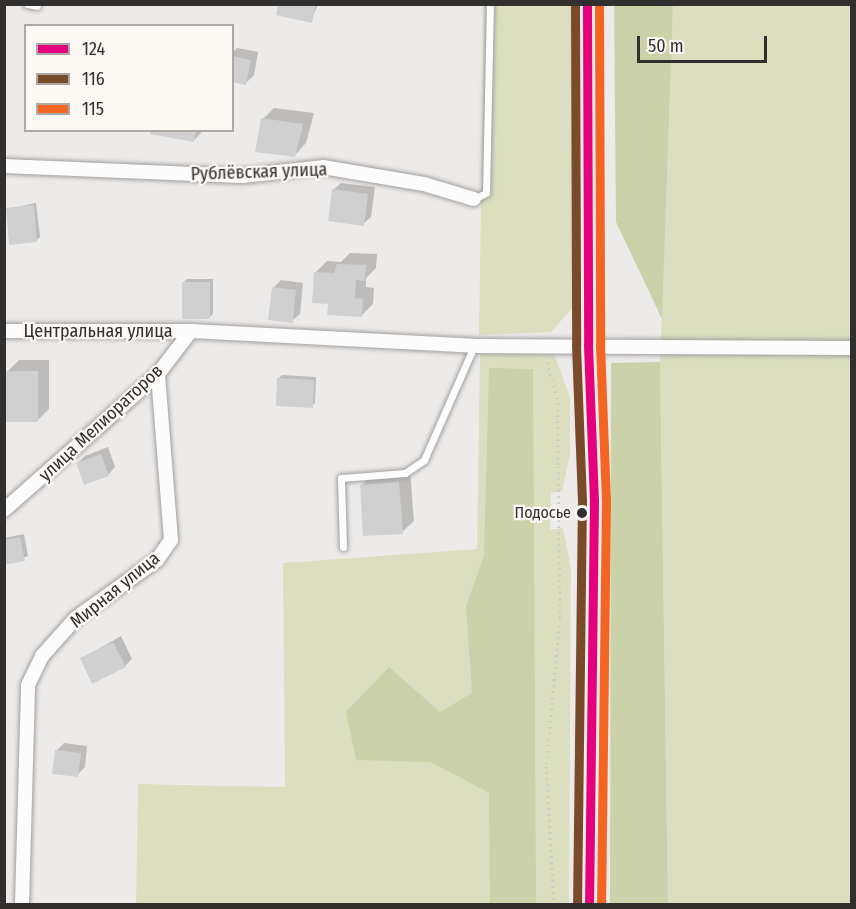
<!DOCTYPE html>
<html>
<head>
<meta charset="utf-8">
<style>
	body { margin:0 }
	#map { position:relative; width:856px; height:909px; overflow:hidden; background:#edebe9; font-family:"Fira Sans Condensed",sans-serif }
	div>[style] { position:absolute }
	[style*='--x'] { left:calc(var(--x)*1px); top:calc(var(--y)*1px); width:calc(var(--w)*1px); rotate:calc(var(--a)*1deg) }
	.green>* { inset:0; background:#dbdfc0 }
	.forest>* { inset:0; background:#cbd1a8 }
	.shadow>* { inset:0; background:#0003 }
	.building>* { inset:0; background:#d1d0d0 }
	.path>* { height:3px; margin-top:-1.5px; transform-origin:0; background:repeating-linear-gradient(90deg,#cbcbca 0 1.5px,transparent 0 6px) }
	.roads { filter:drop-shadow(0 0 2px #a19f9e) drop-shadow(0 0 2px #a19f9e) }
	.service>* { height:7px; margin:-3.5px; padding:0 3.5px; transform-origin:3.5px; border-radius:3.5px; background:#fcfcfc }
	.minor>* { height:14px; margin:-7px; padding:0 7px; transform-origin:7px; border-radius:7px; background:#fcfcfc }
	.trunk>* { height:22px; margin:-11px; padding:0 11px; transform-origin:11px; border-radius:11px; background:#f2ece7 }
	.bus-1>* { height:9px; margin:-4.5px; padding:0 4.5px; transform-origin:4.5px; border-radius:4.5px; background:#e5007d }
	.bus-2>* { height:9px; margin:-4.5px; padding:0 4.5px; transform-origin:4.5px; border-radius:4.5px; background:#7a4b2a }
	.bus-3>* { height:9px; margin:-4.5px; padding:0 4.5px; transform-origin:4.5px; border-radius:4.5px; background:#f26522 }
	.dots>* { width:16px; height:16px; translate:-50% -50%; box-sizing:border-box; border:3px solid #fcf8f4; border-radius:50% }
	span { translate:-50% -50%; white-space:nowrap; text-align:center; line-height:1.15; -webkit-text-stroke:4.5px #fcf8f4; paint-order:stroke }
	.bus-label { font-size:16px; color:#32302f }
	.right { translate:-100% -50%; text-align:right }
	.street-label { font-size:18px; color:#32302f }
	.frame { position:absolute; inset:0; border:6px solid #32302f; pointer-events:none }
	.legend { position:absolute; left:24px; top:24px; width:210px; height:108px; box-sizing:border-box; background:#fcf8f4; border:2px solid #aba8a5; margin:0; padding:8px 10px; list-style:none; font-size:18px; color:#32302f }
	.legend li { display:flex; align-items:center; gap:12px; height:30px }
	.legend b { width:30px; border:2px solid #aba8a5 }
	.scale { position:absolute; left:637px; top:36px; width:130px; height:27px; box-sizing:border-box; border:3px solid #32302f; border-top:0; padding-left:8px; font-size:18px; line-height:21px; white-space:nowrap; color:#32302f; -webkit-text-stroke:4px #fcf8f4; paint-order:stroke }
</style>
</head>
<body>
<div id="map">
	<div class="green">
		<div style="clip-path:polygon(484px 5px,579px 5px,576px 304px,551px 332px,479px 335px)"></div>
		<div style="clip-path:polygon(673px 5px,851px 5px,851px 904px,668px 904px,660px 362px)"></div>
		<div style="clip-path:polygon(553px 351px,570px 397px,570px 454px,562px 491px,551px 493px,550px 530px,563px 528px,571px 568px,569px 904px,136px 904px,138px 784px,285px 787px,283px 563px,477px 549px,480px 354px)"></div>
	</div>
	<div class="forest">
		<div style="clip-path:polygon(614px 5px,673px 5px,662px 319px,616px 222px)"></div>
		<div style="clip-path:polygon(660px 362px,668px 904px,610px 904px,611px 363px)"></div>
		<div style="clip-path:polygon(489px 368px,533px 369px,536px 904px,490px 904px,489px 793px,431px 762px,356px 760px,346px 712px,389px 667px,440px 712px,472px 693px,466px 607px,484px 555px)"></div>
	</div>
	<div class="shadow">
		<div style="clip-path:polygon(280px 4px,318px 4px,311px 22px)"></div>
		<div style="clip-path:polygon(237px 48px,258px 52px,254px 75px,246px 83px,232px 80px,232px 53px)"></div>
		<div style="clip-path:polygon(274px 108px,314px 113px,306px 143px,295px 155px,263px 119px)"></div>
		<div style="clip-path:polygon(152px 130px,204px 130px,194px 140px)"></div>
		<div style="clip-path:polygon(341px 183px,375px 187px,371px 217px,363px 224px,333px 190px)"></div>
		<div style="clip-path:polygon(36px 203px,40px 237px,36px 241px,7px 209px)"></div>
		<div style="clip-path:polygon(350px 253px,377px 254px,376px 268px,366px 278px,366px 287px,374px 288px,373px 304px,361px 316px,330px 303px,316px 272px,327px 261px,341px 262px)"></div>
		<div style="clip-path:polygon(187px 279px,213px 279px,213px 314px,210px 317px,183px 283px)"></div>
		<div style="clip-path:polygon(281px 280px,303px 283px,300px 314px,292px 321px,273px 288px)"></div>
		<div style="clip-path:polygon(19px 360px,49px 360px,49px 409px,37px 421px,7px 372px)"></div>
		<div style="clip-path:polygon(282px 375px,316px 377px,315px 403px,312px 406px,278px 379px)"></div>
		<div style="clip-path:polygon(108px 447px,115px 467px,108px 475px,78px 463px,85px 456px)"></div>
		<div style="clip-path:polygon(410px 471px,414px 521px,402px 532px,361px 486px,373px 474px)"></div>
		<div style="clip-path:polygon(24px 534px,28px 556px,4px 564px,4px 538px)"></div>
		<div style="clip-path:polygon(121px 636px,132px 659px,125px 666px,81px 659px)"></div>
		<div style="clip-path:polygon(64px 743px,87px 746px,85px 767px,77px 775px,56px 751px)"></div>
	</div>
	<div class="building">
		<div style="clip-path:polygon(278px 4px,316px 4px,312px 23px,276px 15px)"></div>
		<div style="clip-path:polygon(232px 56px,251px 60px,246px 85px,232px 82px)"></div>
		<div style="clip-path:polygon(261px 118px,303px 124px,295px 157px,255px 152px)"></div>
		<div style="clip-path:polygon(150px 130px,196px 130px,194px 142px,150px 134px)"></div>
		<div style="clip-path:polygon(332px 189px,368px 194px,364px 226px,328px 221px)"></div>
		<div style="clip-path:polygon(34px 205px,37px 242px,9px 245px,6px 208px)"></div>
		<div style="clip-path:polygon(337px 264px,366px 265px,365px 281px,356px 280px,355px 298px,363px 299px,362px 317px,327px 315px,328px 304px,312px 303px,314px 272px,334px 273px)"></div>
		<div style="clip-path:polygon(182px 282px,210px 282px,210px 319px,182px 319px)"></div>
		<div style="clip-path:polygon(272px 287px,296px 290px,293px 323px,268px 320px)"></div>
		<div style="clip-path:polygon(6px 371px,38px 371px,38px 422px,6px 422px)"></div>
		<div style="clip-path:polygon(277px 378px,314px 380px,313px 408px,276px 406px)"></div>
		<div style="clip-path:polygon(101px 454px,109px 476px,84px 485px,76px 463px)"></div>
		<div style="clip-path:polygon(399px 482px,403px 534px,363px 536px,360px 485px)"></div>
		<div style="clip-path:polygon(20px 537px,25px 561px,4px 565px,4px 540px)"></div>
		<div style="clip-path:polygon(113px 642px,126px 667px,92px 684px,80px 658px)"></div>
		<div style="clip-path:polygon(55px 750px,81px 753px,78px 777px,52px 774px)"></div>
	</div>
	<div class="path">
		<div style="--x:547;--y:362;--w:36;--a:74"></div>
		<div style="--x:557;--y:397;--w:69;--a:89.2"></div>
		<div style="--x:558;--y:466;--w:153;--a:89.3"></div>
		<div style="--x:560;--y:619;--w:148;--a:95.4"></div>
		<div style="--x:546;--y:766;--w:138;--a:86.7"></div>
	</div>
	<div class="roads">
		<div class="service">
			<div style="--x:27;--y:4;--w:10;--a:11"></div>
			<div style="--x:474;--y:199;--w:13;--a:-27"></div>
			<div style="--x:486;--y:193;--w:189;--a:-88.8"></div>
			<div style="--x:343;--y:547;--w:69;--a:-91.7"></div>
			<div style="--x:341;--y:478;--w:64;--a:-4.5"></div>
			<div style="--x:405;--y:473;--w:23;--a:-34"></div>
			<div style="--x:424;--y:460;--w:124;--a:-66.3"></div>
		</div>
		<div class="minor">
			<div style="--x:4;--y:166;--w:238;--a:2.4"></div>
			<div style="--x:242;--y:176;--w:81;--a:-6.3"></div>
			<div style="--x:323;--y:167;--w:102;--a:9.6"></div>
			<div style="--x:424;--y:184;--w:52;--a:16.7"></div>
			<div style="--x:4;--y:331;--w:187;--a:0"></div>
			<div style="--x:191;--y:331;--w:283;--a:3"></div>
			<div style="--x:474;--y:346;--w:378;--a:0.3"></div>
			<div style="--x:4;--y:510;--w:205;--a:-41.4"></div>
			<div style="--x:158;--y:374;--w:54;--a:-52.5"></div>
			<div style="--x:22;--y:904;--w:219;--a:-88.4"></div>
			<div style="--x:28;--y:685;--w:32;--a:-64"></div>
			<div style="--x:42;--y:656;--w:51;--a:-48.2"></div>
			<div style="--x:76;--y:618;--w:100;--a:-35.6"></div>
			<div style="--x:157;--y:560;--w:24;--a:-55"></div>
			<div style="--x:171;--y:540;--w:167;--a:-94.5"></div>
		</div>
		<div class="trunk">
			<div style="--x:587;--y:4;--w:341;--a:89.8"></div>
			<div style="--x:588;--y:345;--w:155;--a:87.8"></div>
			<div style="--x:594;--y:500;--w:404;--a:90.7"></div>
		</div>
	</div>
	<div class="bus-1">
		<div style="--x:587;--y:4;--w:341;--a:89.8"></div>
		<div style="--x:588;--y:345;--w:155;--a:87.8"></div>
		<div style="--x:594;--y:500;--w:404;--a:90.7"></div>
	</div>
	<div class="bus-2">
		<div style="--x:575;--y:4;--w:341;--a:89.8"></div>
		<div style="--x:576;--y:345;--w:155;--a:87.8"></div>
		<div style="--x:582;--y:500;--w:404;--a:90.7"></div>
	</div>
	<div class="bus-3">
		<div style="--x:599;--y:4;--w:341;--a:89.8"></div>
		<div style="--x:600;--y:345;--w:155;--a:87.8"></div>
		<div style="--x:606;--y:500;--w:404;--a:90.7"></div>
	</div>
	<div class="dots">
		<div style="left:582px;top:513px;background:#32302f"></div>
	</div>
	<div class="bus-label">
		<span class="right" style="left:571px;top:513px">Подосье</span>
	</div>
	<div class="street-label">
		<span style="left:259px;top:172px;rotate:-2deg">Рублёвская улица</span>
		<span style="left:98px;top:331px">Центральная улица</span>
		<span style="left:101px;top:423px;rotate:-43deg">улица Мелиораторов</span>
		<span style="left:115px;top:590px;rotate:-39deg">Мирная улица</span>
	</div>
	<div class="frame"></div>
	<ul class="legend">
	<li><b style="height:8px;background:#e5007d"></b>124</li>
	<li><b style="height:8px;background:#7a4b2a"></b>116</li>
	<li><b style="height:8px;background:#f26522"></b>115</li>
	</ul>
	<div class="scale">50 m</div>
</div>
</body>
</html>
